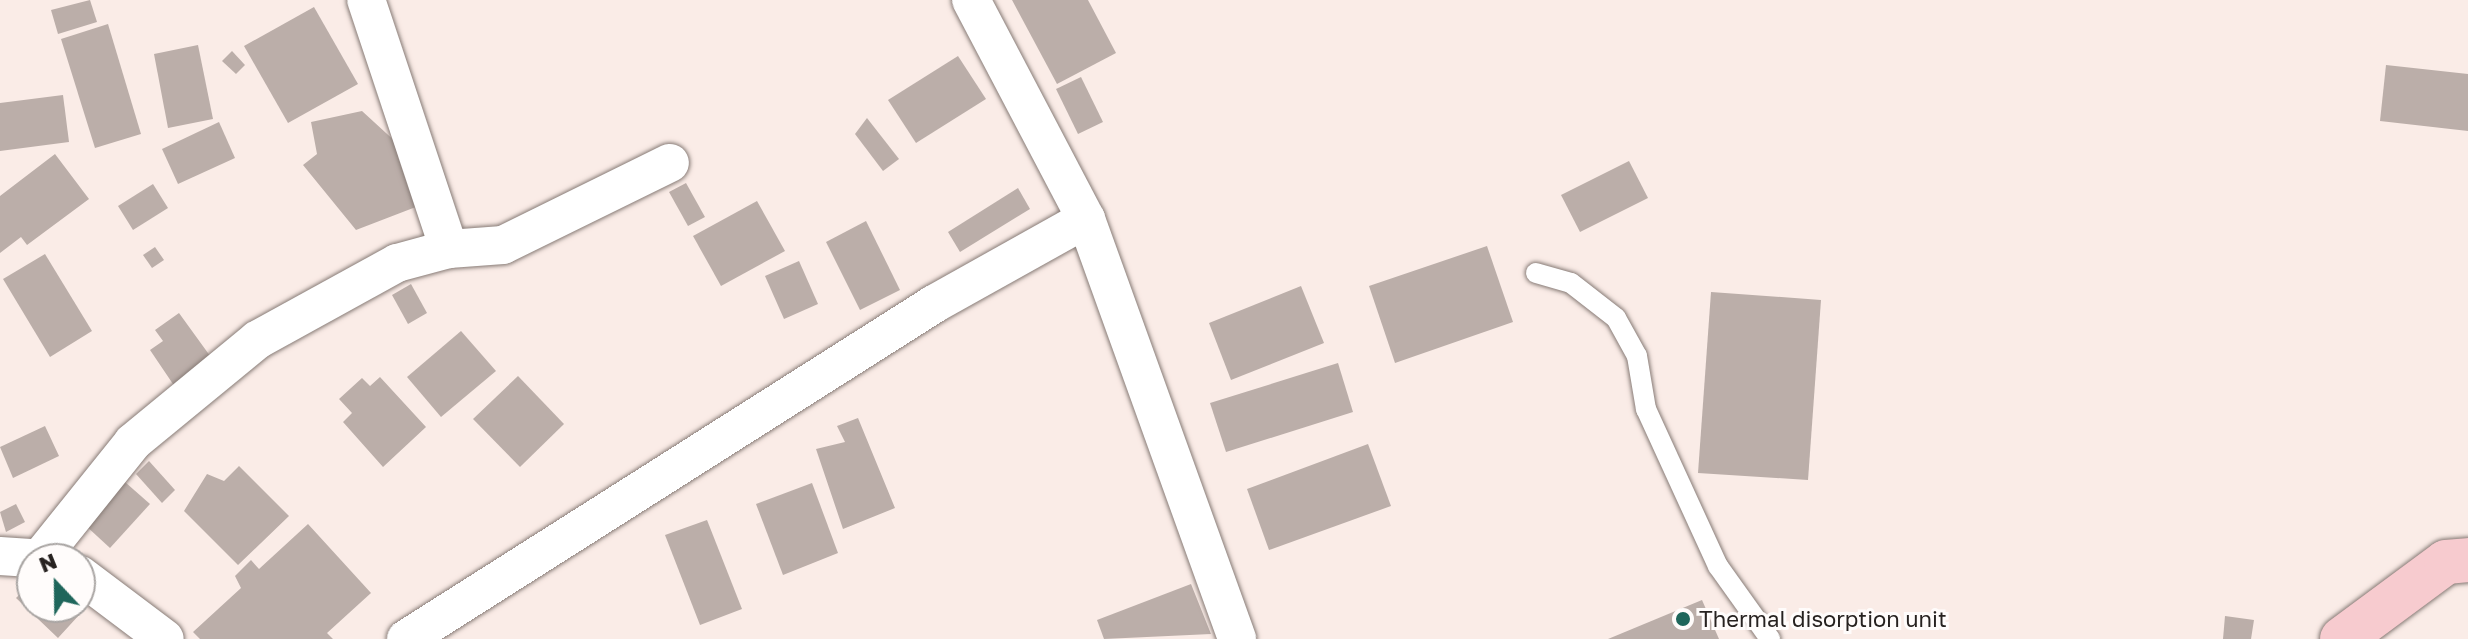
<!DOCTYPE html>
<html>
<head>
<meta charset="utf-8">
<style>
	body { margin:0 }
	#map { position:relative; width:2468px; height:639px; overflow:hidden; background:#faece7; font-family:"Golos Text",sans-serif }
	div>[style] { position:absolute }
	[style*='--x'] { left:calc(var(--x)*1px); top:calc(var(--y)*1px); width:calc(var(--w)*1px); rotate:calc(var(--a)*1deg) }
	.building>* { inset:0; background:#bbaea9 }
	.roads { filter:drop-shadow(0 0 2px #877b76) drop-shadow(0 0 2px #877b76) }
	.lane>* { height:20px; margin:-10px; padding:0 10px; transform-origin:10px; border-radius:10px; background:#fff }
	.street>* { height:38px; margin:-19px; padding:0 19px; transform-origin:19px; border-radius:19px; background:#fff }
	.secondary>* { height:44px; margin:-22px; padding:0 22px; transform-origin:22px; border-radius:22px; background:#f7cbcf }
	.dots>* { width:22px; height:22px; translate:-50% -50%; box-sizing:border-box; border:4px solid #fffcfb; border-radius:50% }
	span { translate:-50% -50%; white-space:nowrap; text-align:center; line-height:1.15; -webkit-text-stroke:6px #fffcfb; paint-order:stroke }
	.poi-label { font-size:22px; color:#272220 }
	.left { translate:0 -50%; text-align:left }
	.north { position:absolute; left:16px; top:543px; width:80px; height:80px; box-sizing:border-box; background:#fffcfb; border:2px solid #a9a5a3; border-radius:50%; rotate:338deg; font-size:22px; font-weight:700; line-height:32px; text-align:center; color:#272220 }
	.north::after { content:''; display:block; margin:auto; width:28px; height:36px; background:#1f665b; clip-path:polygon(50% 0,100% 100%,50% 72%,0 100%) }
</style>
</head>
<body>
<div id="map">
	<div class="building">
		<div style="clip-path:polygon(90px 0,97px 22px,58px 34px,51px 10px)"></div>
		<div style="clip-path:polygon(1012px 0,1088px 0,1116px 53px,1057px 84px)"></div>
		<div style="clip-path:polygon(314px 7px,358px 84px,288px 123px,244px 46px)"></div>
		<div style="clip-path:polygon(108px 24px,141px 134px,95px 148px,61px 39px)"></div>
		<div style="clip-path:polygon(198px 45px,213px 119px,168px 128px,154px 54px)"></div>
		<div style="clip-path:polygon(232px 51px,245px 65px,236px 74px,222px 61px)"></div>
		<div style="clip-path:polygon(958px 56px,986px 99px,916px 143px,888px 100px)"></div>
		<div style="clip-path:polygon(2386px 65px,2468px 74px,2468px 131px,2380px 121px)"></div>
		<div style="clip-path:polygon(1081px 77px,1103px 122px,1078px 134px,1056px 89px)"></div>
		<div style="clip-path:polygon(63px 95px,69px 142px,0 151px,0 103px)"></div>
		<div style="clip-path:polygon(362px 111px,398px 144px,421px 205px,356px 230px,303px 165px,317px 154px,311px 122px)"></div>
		<div style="clip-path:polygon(867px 118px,899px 159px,883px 171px,855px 134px)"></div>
		<div style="clip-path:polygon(219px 122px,235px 158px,178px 184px,162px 149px)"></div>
		<div style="clip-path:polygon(55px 154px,89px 199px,27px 245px,21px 237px,0 253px,0 196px)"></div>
		<div style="clip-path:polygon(1629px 161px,1648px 198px,1580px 232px,1561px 195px)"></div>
		<div style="clip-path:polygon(686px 183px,705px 217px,688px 226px,669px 192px)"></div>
		<div style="clip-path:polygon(153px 184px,168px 208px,133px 230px,118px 206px)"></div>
		<div style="clip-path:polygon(1018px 188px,1030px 209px,960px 252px,948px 232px)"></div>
		<div style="clip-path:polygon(757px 201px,785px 251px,721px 286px,693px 236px)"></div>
		<div style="clip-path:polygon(866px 221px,900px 290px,860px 310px,826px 242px)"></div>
		<div style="clip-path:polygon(1487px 246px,1513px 322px,1395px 363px,1369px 286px)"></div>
		<div style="clip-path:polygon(155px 247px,164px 260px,152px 268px,143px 255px)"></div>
		<div style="clip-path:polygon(45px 254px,92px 331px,50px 357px,3px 279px)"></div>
		<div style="clip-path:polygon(799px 261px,818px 304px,784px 319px,765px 276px)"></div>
		<div style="clip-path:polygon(411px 284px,427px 313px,408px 324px,392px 295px)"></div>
		<div style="clip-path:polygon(1301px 286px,1324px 343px,1231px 380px,1209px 323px)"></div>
		<div style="clip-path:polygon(1711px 292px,1821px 300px,1808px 480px,1698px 473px)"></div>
		<div style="clip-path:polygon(179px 313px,213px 360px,175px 387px,150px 350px,163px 341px,155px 330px)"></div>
		<div style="clip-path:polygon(461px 331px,496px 371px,441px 417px,407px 377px)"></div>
		<div style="clip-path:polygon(1338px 363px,1353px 412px,1226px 452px,1210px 403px)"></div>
		<div style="clip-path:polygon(518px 376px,564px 424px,520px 467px,473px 419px)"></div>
		<div style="clip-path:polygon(380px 377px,426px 427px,383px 467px,343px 422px,352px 413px,339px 399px,362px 378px,370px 386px)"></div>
		<div style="clip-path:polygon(858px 418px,895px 508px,843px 529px,816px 449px,845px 442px,837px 426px)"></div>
		<div style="clip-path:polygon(45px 426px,59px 456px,13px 478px,0 447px)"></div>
		<div style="clip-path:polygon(1368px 444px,1391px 506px,1269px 550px,1247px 489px)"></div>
		<div style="clip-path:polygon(149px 461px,175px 490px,162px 503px,136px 474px)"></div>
		<div style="clip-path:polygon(239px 466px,289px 516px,238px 565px,184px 511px,207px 474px,224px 481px)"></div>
		<div style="clip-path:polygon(125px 482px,150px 504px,110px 548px,85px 525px)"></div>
		<div style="clip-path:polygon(812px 483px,838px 553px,783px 575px,756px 504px)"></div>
		<div style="clip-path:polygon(16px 504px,25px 522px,6px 532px,0 512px)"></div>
		<div style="clip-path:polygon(707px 520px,742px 609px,700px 625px,665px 535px)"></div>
		<div style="clip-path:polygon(308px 524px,371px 593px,327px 633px,333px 639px,200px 639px,193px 632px,241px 588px,235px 576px,251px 560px,259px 569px)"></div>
		<div style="clip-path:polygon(32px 582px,32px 607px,73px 607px,80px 614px,58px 638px,16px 598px)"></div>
		<div style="clip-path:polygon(1191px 584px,1211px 634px,1104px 639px,1097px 620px)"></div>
		<div style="clip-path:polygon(1702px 600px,1719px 639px,1608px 639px)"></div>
		<div style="clip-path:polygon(2225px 616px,2254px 620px,2251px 639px,2223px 639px)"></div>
	</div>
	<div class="roads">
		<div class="lane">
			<div style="--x:1536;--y:273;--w:36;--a:16"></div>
			<div style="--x:1571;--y:283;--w:57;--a:37.9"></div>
			<div style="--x:1616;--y:318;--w:43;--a:61.1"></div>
			<div style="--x:1637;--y:356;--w:54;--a:80.4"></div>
			<div style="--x:1646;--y:409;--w:173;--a:65.4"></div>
			<div style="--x:1718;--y:566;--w:90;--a:54.5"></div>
		</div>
		<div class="street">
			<div style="--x:971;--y:0;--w:247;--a:62.3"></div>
			<div style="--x:1086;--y:219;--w:446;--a:70.2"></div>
			<div style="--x:449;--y:249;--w:54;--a:-4.2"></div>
			<div style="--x:503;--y:245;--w:186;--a:-26.2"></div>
			<div style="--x:0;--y:556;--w:46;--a:3.7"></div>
			<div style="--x:41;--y:557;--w:147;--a:-51.3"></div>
			<div style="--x:133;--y:442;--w:161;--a:-39.4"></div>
			<div style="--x:257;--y:340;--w:160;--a:-28.8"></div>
			<div style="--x:397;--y:263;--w:54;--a:-15.1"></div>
			<div style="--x:449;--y:249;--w:262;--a:-108.4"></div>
			<div style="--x:80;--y:575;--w:106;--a:37"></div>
			<div style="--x:406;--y:639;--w:625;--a:-32.39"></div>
			<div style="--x:934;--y:304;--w:174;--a:-29.2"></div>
		</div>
		<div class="secondary">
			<div style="--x:2342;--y:639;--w:129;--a:-36.5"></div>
			<div style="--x:2446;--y:562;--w:22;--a:-5"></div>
		</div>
	</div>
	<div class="dots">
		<div style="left:1683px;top:619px;background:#1f665b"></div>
	</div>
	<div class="poi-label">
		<span class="left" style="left:1699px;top:619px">Thermal disorption unit</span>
	</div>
	<div class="north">N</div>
</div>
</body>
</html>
